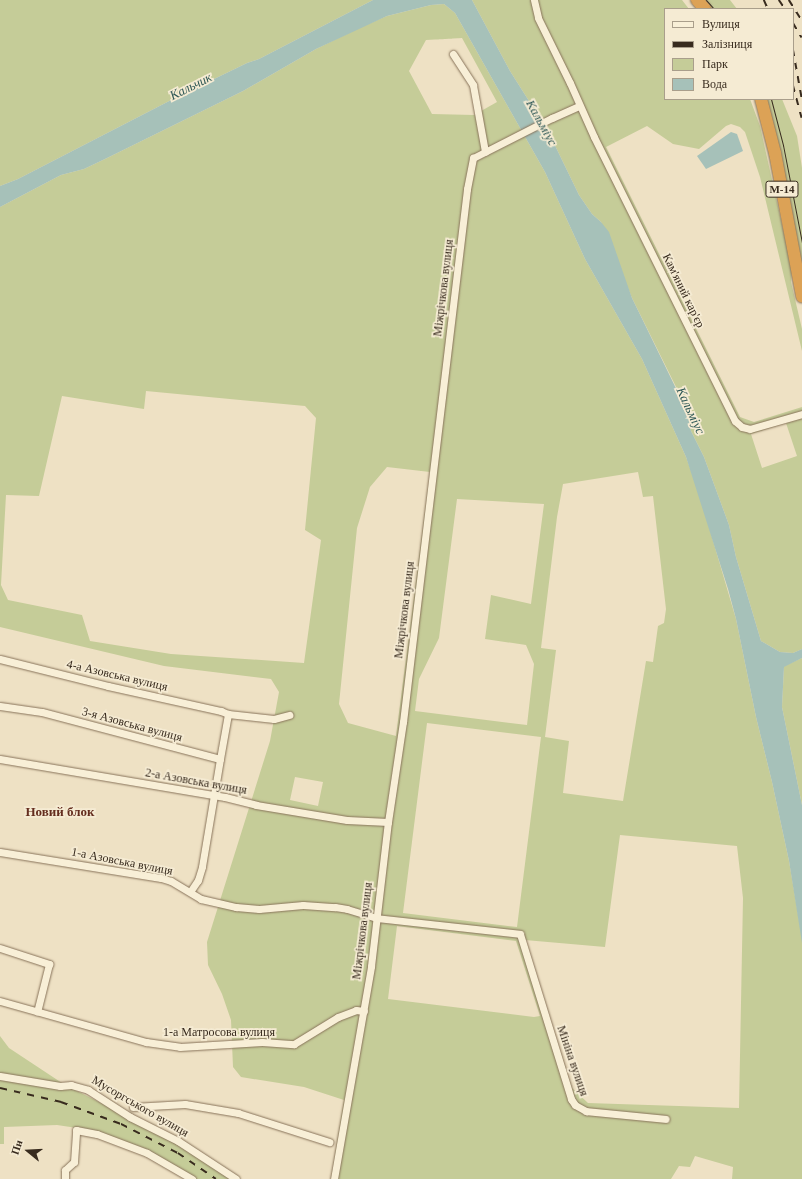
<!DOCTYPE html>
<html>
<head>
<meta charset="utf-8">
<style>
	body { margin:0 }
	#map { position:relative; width:802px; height:1179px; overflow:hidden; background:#eee1c4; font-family:Georgia,serif }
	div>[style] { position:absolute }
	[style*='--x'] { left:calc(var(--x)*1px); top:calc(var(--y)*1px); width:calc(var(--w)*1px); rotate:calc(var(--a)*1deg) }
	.green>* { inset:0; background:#c5cc98 }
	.water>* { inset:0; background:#a6c1b9 }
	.roads { filter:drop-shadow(0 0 1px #88735a) drop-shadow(0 0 1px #88735a) }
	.street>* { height:7px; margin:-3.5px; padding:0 3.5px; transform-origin:3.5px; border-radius:3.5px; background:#f8efd7 }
	.highway>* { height:12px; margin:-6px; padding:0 6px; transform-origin:6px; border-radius:6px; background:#dca256 }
	.tram>* { height:1px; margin:-0.5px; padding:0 0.5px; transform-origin:0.5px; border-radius:0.5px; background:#382b1e }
	.rail>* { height:1.5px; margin-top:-0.75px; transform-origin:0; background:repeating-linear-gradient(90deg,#382b1e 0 7px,transparent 0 14px) }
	span { translate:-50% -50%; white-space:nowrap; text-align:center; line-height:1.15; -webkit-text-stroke:3.5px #f5ebd3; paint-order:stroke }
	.shield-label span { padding:1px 3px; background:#f5ebd3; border:1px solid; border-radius:3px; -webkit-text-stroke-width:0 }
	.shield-label { font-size:11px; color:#382b1e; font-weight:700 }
	.street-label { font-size:12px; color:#382b1e }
	.water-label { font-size:13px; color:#2e5755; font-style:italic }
	.neighbourhood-label { font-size:13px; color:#642d1e; font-weight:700 }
	.legend { position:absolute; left:664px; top:8px; width:130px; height:92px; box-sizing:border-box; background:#f5ebd3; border:1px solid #a99e8b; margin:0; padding:5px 7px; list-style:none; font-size:12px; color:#382b1e }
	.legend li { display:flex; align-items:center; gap:8px; height:20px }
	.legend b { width:20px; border:1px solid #a99e8b }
	.north { position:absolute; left:8px; top:1131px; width:40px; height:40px; -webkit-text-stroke:3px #f5ebd3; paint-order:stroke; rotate:288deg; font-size:11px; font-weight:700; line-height:16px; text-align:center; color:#382b1e }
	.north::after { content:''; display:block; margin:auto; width:14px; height:18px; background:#382b1e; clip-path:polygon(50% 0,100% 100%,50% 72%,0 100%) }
</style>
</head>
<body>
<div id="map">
	<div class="green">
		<div style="clip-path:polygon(0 0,373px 0,259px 59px,247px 63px,177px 97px,18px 179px,0 186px)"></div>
		<div style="clip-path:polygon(evenodd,472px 0,682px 0,689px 9px,665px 9px,665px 99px,750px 99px,760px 126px,792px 269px,791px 282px,802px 329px,802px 351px,760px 177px,745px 132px,740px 127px,731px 124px,726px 126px,699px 149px,673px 144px,647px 126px,606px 147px,740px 417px,754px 422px,802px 407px,802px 649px,793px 653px,780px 652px,761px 641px,736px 557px,729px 525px,704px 457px,691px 431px,683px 401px,632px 298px,601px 222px,592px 214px,579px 195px,548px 131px,510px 71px,472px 0,786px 423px,797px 456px,762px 468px,751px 434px,786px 423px)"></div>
		<div style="clip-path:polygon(699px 0,730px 0,737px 9px,707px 9px)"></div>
		<div style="clip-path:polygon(evenodd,444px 4px,455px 13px,545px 172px,585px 259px,642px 359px,686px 457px,699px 493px,736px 619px,756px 717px,772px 782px,789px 861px,802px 938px,802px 1179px,732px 1179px,733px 1167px,695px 1156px,690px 1167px,679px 1166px,671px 1179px,331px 1179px,344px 1100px,304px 1087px,241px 1077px,233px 1067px,231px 1020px,222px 994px,208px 965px,207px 942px,270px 741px,279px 692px,271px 679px,164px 666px,0 627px,0 207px,61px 175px,84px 169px,105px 159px,243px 91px,316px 49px,361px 27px,387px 16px,431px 5px,444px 4px,462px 38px,497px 102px,474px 115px,432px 114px,409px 71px,426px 40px,462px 38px,444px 4px,146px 391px,305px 406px,316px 418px,305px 530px,321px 540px,304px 663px,171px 654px,90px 641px,82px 615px,8px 600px,1px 585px,6px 495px,39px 496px,62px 396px,144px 409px,146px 391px,444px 4px,387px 467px,430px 472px,396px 736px,348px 723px,339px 704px,357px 528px,370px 487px,387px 467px,444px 4px,638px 472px,643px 497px,653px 496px,666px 609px,664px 623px,658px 626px,653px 662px,646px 661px,623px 801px,563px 793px,569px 741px,545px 737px,556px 650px,541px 648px,557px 517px,563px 484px,638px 472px,444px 4px,457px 499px,544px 504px,531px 604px,491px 595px,485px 639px,526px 645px,534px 664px,527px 725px,415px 711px,419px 679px,439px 638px,457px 499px,444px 4px,427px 723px,541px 737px,517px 927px,403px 913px,427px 723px,444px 4px,295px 777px,323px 782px,318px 806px,290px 800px,295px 777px,444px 4px,620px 835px,737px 846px,743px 898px,739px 1108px,588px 1103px,572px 1088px,525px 940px,605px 947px,620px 835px,444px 4px,397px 926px,516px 941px,540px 1016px,534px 1017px,388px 999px,397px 926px)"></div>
		<div style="clip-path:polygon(764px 99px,782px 99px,797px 136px,802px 168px,802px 270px)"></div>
		<div style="clip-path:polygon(802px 658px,802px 805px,782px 707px,784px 666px)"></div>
		<div style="clip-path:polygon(0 1036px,9px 1048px,65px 1085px,189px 1147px,236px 1179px,196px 1179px,176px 1167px,77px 1128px,57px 1125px,4px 1127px,4px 1144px,0 1144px)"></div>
	</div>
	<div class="water">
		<div style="clip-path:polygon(373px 0,472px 0,510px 71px,548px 131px,579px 195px,592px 214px,601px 222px,609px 232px,632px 298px,687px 411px,691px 431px,704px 457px,729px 525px,736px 557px,761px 641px,780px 652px,793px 653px,802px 649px,802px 658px,784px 667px,782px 707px,802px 805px,802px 943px,789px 861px,772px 782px,756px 717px,736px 619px,728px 589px,686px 457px,642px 359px,585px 259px,545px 172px,455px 13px,444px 4px,431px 5px,387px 16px,316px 49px,243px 91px,105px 159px,84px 169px,61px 175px,0 207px,0 186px,18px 179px,177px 97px,247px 63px,259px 59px)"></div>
		<div style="clip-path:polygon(731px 132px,737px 134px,743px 151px,706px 169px,697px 156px)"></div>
	</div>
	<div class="roads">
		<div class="street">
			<div style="--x:534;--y:0;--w:18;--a:77"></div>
			<div style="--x:538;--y:18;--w:72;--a:63.8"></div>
			<div style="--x:570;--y:83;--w:59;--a:66"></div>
			<div style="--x:594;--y:137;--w:317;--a:63.6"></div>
			<div style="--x:735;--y:421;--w:9;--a:41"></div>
			<div style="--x:742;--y:427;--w:8;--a:14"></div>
			<div style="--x:750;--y:429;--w:54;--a:-16.1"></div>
			<div style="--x:453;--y:54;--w:37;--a:57"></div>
			<div style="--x:473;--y:85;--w:68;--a:79.8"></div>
			<div style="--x:0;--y:659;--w:111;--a:14"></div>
			<div style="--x:108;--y:686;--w:116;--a:12.5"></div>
			<div style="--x:221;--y:711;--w:8;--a:23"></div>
			<div style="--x:0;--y:706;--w:42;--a:8.1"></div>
			<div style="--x:42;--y:712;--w:184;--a:14.8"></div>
			<div style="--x:220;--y:759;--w:109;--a:99.5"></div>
			<div style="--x:202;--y:867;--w:14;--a:107"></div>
			<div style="--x:198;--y:880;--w:14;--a:124"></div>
			<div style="--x:0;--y:759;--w:228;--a:9.6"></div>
			<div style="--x:225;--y:797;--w:32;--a:14"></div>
			<div style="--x:256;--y:805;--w:92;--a:9.4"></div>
			<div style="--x:347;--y:820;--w:41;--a:2.8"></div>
			<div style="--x:220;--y:759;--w:46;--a:-79.9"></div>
			<div style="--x:228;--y:714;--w:46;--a:6.2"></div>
			<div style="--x:274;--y:719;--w:16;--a:-15"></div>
			<div style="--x:0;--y:852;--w:163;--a:9.2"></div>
			<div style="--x:161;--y:878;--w:10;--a:17"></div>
			<div style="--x:171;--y:881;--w:35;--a:31"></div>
			<div style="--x:201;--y:899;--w:36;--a:13"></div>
			<div style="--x:236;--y:907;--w:23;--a:5"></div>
			<div style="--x:259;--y:909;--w:44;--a:-5.2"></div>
			<div style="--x:303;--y:905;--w:32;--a:4"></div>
			<div style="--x:335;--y:907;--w:12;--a:9"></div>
			<div style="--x:347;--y:909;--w:30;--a:17"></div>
			<div style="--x:376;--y:918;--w:145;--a:6.3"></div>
			<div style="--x:520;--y:934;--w:173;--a:72.8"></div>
			<div style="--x:571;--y:1099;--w:7;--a:56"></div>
			<div style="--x:575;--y:1105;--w:13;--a:29"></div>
			<div style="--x:586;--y:1111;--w:80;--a:5.7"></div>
			<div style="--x:0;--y:948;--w:52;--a:18.1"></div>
			<div style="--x:49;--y:964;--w:49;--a:104"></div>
			<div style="--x:0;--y:1001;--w:152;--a:15.7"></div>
			<div style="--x:146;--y:1042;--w:34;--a:8"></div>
			<div style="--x:180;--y:1047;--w:82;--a:-3.5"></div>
			<div style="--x:262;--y:1042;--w:32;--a:4"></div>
			<div style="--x:294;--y:1044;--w:52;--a:-31.5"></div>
			<div style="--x:338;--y:1017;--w:19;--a:-21"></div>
			<div style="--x:356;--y:1010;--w:8;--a:7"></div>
			<div style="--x:0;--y:1076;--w:61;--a:9.5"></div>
			<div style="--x:60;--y:1086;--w:11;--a:-5"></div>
			<div style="--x:71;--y:1085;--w:18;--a:16"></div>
			<div style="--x:88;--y:1090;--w:50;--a:32.7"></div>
			<div style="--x:130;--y:1117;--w:54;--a:26.6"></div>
			<div style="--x:178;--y:1141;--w:69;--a:33.2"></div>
			<div style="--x:133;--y:1107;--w:52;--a:-3.3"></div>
			<div style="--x:185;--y:1104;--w:54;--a:9.6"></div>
			<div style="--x:238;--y:1113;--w:96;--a:17.7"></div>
			<div style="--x:65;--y:1179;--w:9;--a:-90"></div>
			<div style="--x:65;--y:1170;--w:12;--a:-42"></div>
			<div style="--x:74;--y:1162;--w:32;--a:-86"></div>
			<div style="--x:76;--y:1130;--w:21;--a:11"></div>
			<div style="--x:97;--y:1134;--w:53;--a:20.8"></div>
			<div style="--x:147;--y:1153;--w:52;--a:30"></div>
			<div style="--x:334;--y:1179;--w:216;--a:-80.1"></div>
			<div style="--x:371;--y:966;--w:145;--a:-83.3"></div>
			<div style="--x:388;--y:822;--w:101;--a:-81.5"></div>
			<div style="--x:403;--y:722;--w:537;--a:-83.15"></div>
			<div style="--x:467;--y:189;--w:32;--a:-79"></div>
			<div style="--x:473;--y:158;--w:89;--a:-26.9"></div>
			<div style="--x:552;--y:118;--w:30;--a:-24"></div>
		</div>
		<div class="highway">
			<div style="--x:697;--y:0;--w:12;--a:48"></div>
			<div style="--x:761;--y:99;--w:56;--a:75.5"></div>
			<div style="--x:775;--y:153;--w:146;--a:79.3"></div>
		</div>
	</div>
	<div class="tram">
		<div style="--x:706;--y:0;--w:12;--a:48"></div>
		<div style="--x:771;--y:99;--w:48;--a:75.4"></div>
		<div style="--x:783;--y:145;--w:100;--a:79"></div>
	</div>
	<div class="rail">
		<div style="--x:764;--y:0;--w:10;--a:66"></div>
		<div style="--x:779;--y:0;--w:11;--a:56"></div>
		<div style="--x:789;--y:0;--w:25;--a:58"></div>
		<div style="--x:793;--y:23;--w:17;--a:59"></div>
		<div style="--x:793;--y:49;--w:51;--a:79.8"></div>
		<div style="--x:793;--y:85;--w:34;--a:75"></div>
		<div style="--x:0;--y:1088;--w:63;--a:12.9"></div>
		<div style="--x:61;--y:1102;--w:64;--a:20.1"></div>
		<div style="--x:121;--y:1124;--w:64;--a:27"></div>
		<div style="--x:178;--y:1153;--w:46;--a:34.4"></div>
	</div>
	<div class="shield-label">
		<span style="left:782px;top:189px">М-14</span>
	</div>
	<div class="street-label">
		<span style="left:444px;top:288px;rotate:-83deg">Міжрічкова вулиця</span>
		<span style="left:683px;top:291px;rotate:64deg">Кам'яний кар'єр</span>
		<span style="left:405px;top:610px;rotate:-83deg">Міжрічкова вулиця</span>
		<span style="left:117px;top:676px;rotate:13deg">4-а Азовська вулиця</span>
		<span style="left:132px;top:725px;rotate:15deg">3-я Азовська вулиця</span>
		<span style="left:196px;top:782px;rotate:10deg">2-а Азовська вулиця</span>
		<span style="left:122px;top:862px;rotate:11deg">1-а Азовська вулиця</span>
		<span style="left:363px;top:931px;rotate:-83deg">Міжрічкова вулиця</span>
		<span style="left:219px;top:1033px">1-а Матросова вулиця</span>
		<span style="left:572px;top:1061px;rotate:71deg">Мініна вулиця</span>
		<span style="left:140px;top:1107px;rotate:30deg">Мусоргського вулиця</span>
	</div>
	<div class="water-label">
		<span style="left:191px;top:87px;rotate:-27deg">Кальчик</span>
		<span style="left:541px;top:123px;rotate:61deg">Кальміус</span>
		<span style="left:690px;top:411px;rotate:65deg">Кальміус</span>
	</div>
	<div class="neighbourhood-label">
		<span style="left:60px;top:812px">Новий блок</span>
	</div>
	<ul class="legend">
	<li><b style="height:5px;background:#f8efd7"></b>Вулиця</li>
	<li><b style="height:5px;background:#382b1e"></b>Залізниця</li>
	<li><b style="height:11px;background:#c5cc98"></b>Парк</li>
	<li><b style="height:11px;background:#a6c1b9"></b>Вода</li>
	</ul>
	<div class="north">Пн</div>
</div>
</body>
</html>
